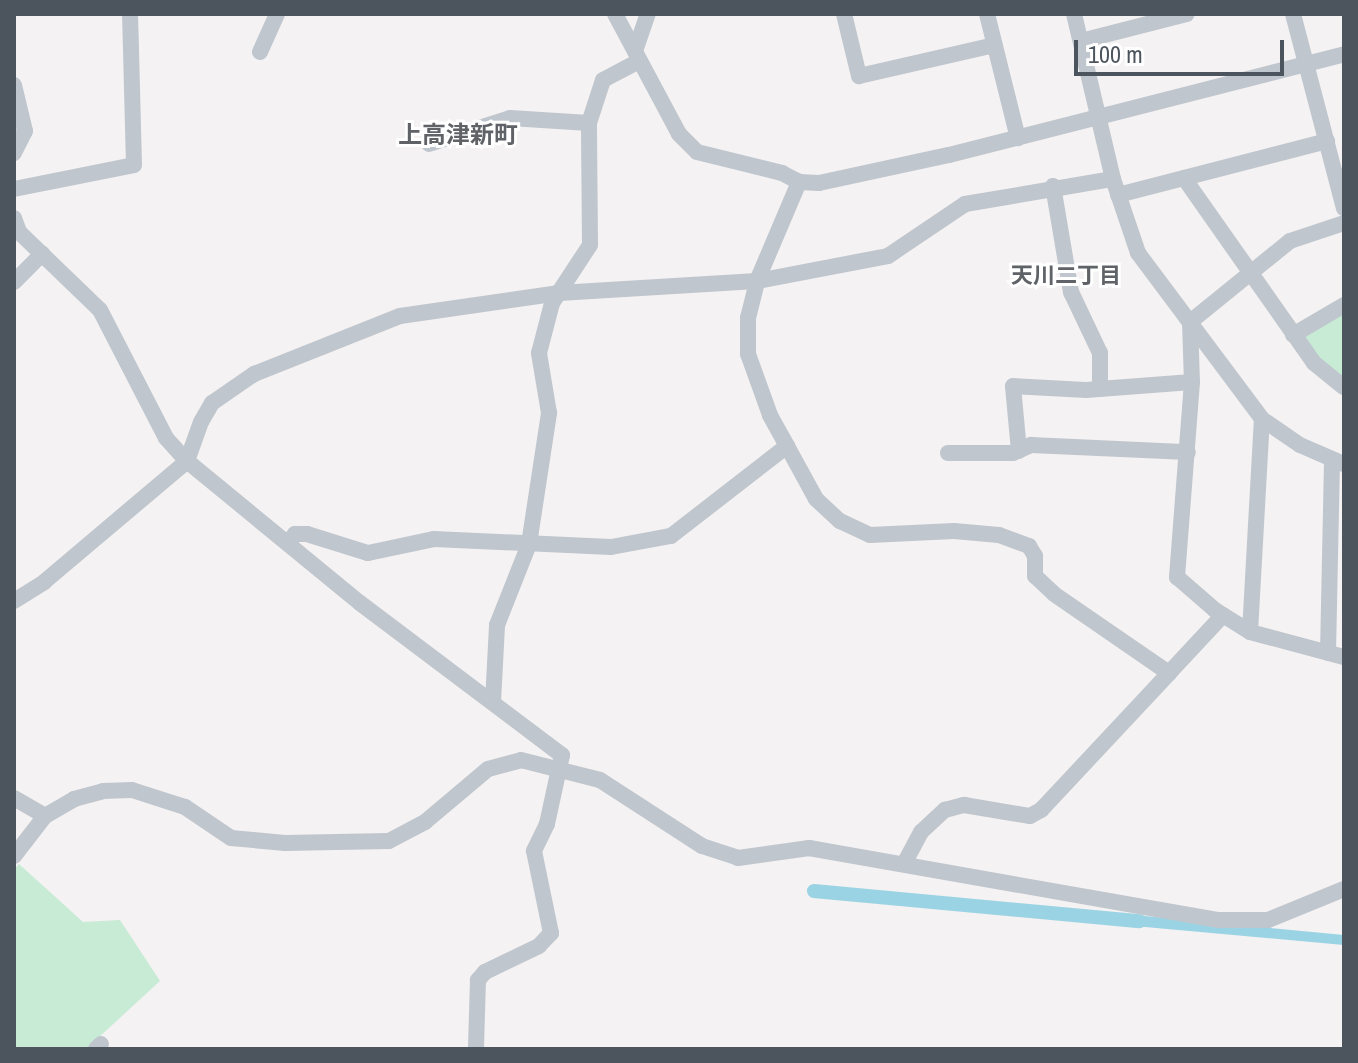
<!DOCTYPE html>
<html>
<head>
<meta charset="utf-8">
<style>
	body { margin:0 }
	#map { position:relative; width:1358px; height:1063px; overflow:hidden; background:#f4f2f2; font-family:"Archivo Narrow","Noto Sans JP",sans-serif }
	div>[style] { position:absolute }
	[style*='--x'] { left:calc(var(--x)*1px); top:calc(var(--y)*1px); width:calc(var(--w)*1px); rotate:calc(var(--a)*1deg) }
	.green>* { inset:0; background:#c7ebd5 }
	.water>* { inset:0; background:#9ad3e3 }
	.canal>* { height:14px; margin:-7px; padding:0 7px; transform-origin:7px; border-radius:7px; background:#9ad3e3 }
	.minor>* { height:16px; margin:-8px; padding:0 8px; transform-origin:8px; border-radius:8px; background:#c0c6cd }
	span { translate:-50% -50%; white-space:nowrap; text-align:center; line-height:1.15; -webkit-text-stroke:6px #fff; paint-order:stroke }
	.neighbourhood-label { font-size:22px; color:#5f6266; font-weight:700 }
	.quarter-label { font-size:24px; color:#5f6266; font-weight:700 }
	.frame { position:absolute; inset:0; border:16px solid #4c555d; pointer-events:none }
	.scale { position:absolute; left:1074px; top:40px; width:210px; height:36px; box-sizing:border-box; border:4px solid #4c555d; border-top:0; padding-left:10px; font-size:24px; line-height:28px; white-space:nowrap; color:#4c555d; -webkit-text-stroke:6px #fff; paint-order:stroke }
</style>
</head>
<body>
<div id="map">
	<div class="green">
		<div style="clip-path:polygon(1344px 310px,1344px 382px,1324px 367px,1303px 335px)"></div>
		<div style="clip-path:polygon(19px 864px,83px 922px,120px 920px,160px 981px,86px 1049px,14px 1049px,14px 869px)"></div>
	</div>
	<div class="water">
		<div style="clip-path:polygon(1124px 914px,1344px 935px,1344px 945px,1123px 925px)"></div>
	</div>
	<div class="canal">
		<div style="--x:814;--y:891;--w:327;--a:5.3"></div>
	</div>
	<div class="minor">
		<div style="--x:615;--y:14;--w:136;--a:61.9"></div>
		<div style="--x:679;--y:134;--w:25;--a:45"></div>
		<div style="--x:697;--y:152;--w:88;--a:13.9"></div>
		<div style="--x:782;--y:173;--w:19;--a:28"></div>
		<div style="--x:799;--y:182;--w:20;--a:3"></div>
		<div style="--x:819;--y:183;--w:133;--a:-12.2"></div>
		<div style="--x:949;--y:155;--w:408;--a:-14.3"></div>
		<div style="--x:844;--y:14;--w:64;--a:76.4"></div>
		<div style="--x:859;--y:76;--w:139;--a:-12.9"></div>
		<div style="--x:987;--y:14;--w:128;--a:76"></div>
		<div style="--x:1074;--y:14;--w:170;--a:76.7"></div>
		<div style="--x:1113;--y:179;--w:78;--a:71.3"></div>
		<div style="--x:1138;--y:253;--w:207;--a:53.2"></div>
		<div style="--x:1262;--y:419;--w:46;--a:34.4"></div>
		<div style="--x:1300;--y:445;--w:48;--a:23.4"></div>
		<div style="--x:1293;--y:14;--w:201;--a:75.3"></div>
		<div style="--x:1081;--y:41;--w:109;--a:-14.3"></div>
		<div style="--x:635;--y:51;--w:39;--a:-71"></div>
		<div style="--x:260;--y:52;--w:42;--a:-65.9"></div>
		<div style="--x:14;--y:85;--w:47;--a:76.6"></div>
		<div style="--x:25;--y:131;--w:25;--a:117"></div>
		<div style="--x:429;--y:144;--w:85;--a:-17.8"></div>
		<div style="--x:510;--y:118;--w:79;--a:3.6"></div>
		<div style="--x:1184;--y:178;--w:226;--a:54.9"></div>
		<div style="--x:1314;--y:363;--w:38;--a:39"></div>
		<div style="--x:1053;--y:186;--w:108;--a:80.4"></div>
		<div style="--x:1071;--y:292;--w:68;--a:64.6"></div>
		<div style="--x:1100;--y:353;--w:36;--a:90"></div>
		<div style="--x:14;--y:189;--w:122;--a:-11.3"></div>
		<div style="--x:134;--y:165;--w:151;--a:-91.5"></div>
		<div style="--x:1118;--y:195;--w:216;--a:-14.5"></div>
		<div style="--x:14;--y:218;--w:15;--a:70"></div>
		<div style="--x:19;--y:232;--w:112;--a:43.9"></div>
		<div style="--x:100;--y:310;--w:144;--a:62.7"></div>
		<div style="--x:166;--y:438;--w:31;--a:48"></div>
		<div style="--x:187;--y:461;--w:224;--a:39.4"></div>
		<div style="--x:360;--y:603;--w:253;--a:37"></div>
		<div style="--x:562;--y:755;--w:71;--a:102.3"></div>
		<div style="--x:547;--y:824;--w:30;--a:116"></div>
		<div style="--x:534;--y:851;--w:84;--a:78.3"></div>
		<div style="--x:551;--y:933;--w:18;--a:133"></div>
		<div style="--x:539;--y:946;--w:60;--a:154.3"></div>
		<div style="--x:485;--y:972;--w:11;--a:131"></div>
		<div style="--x:478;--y:980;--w:69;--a:91.7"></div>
		<div style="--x:1344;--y:223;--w:57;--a:161.6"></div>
		<div style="--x:1290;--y:241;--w:129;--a:141"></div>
		<div style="--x:1190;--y:322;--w:60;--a:88.1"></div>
		<div style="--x:1192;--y:382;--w:196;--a:94.4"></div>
		<div style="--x:1177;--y:577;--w:50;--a:41"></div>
		<div style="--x:1215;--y:610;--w:41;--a:32.2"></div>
		<div style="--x:1250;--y:632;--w:97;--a:14.9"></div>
		<div style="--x:14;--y:282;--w:40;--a:-45"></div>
		<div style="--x:1293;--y:335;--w:59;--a:-30.5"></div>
		<div style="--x:787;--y:446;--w:60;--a:61.3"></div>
		<div style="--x:816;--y:499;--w:33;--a:43"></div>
		<div style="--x:840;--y:521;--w:33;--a:25"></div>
		<div style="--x:870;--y:535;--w:84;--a:-2.7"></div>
		<div style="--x:954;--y:531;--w:45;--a:5.1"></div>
		<div style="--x:999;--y:535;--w:32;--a:20"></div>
		<div style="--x:1029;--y:546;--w:12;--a:59"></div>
		<div style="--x:1035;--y:556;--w:20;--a:90"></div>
		<div style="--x:1035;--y:576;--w:26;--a:43"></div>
		<div style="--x:1054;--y:594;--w:140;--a:34.5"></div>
		<div style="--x:1169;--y:673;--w:79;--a:-47"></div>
		<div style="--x:1019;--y:451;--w:65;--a:-95.3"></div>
		<div style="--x:1013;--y:386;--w:73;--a:3.1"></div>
		<div style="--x:1086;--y:390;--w:106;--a:-4.3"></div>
		<div style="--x:948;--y:453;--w:65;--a:0"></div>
		<div style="--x:1013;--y:453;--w:20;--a:-24"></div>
		<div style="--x:1031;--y:445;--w:157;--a:2.6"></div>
		<div style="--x:289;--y:542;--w:10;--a:-53"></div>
		<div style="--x:295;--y:534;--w:12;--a:0"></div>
		<div style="--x:307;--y:534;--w:64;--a:17.3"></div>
		<div style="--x:368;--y:553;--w:67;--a:-12"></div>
		<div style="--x:434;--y:539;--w:177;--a:2.6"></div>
		<div style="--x:611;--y:547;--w:61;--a:-10.4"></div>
		<div style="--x:671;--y:536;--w:147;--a:-37.8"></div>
		<div style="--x:787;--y:446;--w:35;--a:-119"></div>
		<div style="--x:770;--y:415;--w:65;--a:-109.8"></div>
		<div style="--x:748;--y:354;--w:36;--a:-90"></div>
		<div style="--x:748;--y:318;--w:38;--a:-76"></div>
		<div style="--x:757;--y:281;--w:133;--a:-10.8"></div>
		<div style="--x:888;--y:256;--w:93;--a:-34"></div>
		<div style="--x:965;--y:204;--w:150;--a:-9.6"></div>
		<div style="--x:14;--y:601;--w:36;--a:-32"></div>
		<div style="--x:44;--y:582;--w:187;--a:-40.2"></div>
		<div style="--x:187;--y:461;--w:41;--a:-70.3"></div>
		<div style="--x:201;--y:422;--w:22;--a:-60"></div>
		<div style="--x:212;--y:403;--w:51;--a:-34.6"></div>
		<div style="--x:254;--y:374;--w:157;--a:-21.7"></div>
		<div style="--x:400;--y:316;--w:161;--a:-8.2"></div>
		<div style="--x:559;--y:293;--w:198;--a:-3.5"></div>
		<div style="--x:757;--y:281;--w:108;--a:-67"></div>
		<div style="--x:1250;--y:632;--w:213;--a:-86.8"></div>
		<div style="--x:1328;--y:653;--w:193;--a:-88.8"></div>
		<div style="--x:493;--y:702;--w:77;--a:-87"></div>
		<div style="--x:497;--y:625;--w:87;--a:-68.4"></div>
		<div style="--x:529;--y:544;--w:133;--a:-81.3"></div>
		<div style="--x:549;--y:413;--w:61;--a:-99.5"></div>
		<div style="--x:539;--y:353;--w:52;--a:-75.4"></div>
		<div style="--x:552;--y:303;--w:69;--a:-56.8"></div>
		<div style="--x:590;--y:245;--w:122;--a:-90.5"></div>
		<div style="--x:589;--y:123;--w:45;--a:-72"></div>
		<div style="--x:603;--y:80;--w:41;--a:-27.8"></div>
		<div style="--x:14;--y:798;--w:36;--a:30"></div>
		<div style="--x:14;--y:856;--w:51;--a:-52.2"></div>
		<div style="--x:45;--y:816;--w:34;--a:-30"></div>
		<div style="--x:74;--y:799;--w:30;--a:-15"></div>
		<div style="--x:103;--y:791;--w:29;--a:-2"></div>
		<div style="--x:132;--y:790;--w:56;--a:17.8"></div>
		<div style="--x:185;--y:807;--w:55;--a:34"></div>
		<div style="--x:231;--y:838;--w:54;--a:5.3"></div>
		<div style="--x:285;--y:843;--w:104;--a:-1.1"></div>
		<div style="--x:389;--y:841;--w:41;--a:-27.8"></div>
		<div style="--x:425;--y:822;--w:82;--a:-40.1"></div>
		<div style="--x:488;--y:769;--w:34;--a:-15"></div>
		<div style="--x:521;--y:760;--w:81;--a:14.2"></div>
		<div style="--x:600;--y:780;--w:121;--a:32.9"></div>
		<div style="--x:702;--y:846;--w:38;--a:18"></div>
		<div style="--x:738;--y:858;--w:72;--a:-8"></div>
		<div style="--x:809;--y:848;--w:416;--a:10"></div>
		<div style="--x:1219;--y:920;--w:49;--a:0"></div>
		<div style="--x:1268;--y:920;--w:82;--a:-22.2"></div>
		<div style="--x:904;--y:864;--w:36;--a:-62"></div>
		<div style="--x:921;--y:832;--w:33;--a:-43"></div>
		<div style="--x:945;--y:810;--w:20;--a:-15"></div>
		<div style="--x:964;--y:805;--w:67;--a:9.5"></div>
		<div style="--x:1030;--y:816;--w:13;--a:-29"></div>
		<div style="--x:1041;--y:810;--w:187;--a:-46.9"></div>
		<div style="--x:96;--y:1049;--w:7;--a:-45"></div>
	</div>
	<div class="neighbourhood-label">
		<span style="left:1066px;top:276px">天川二丁目</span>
	</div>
	<div class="quarter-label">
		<span style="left:458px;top:135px">上高津新町</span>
	</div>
	<div class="frame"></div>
	<div class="scale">100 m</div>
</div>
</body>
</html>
